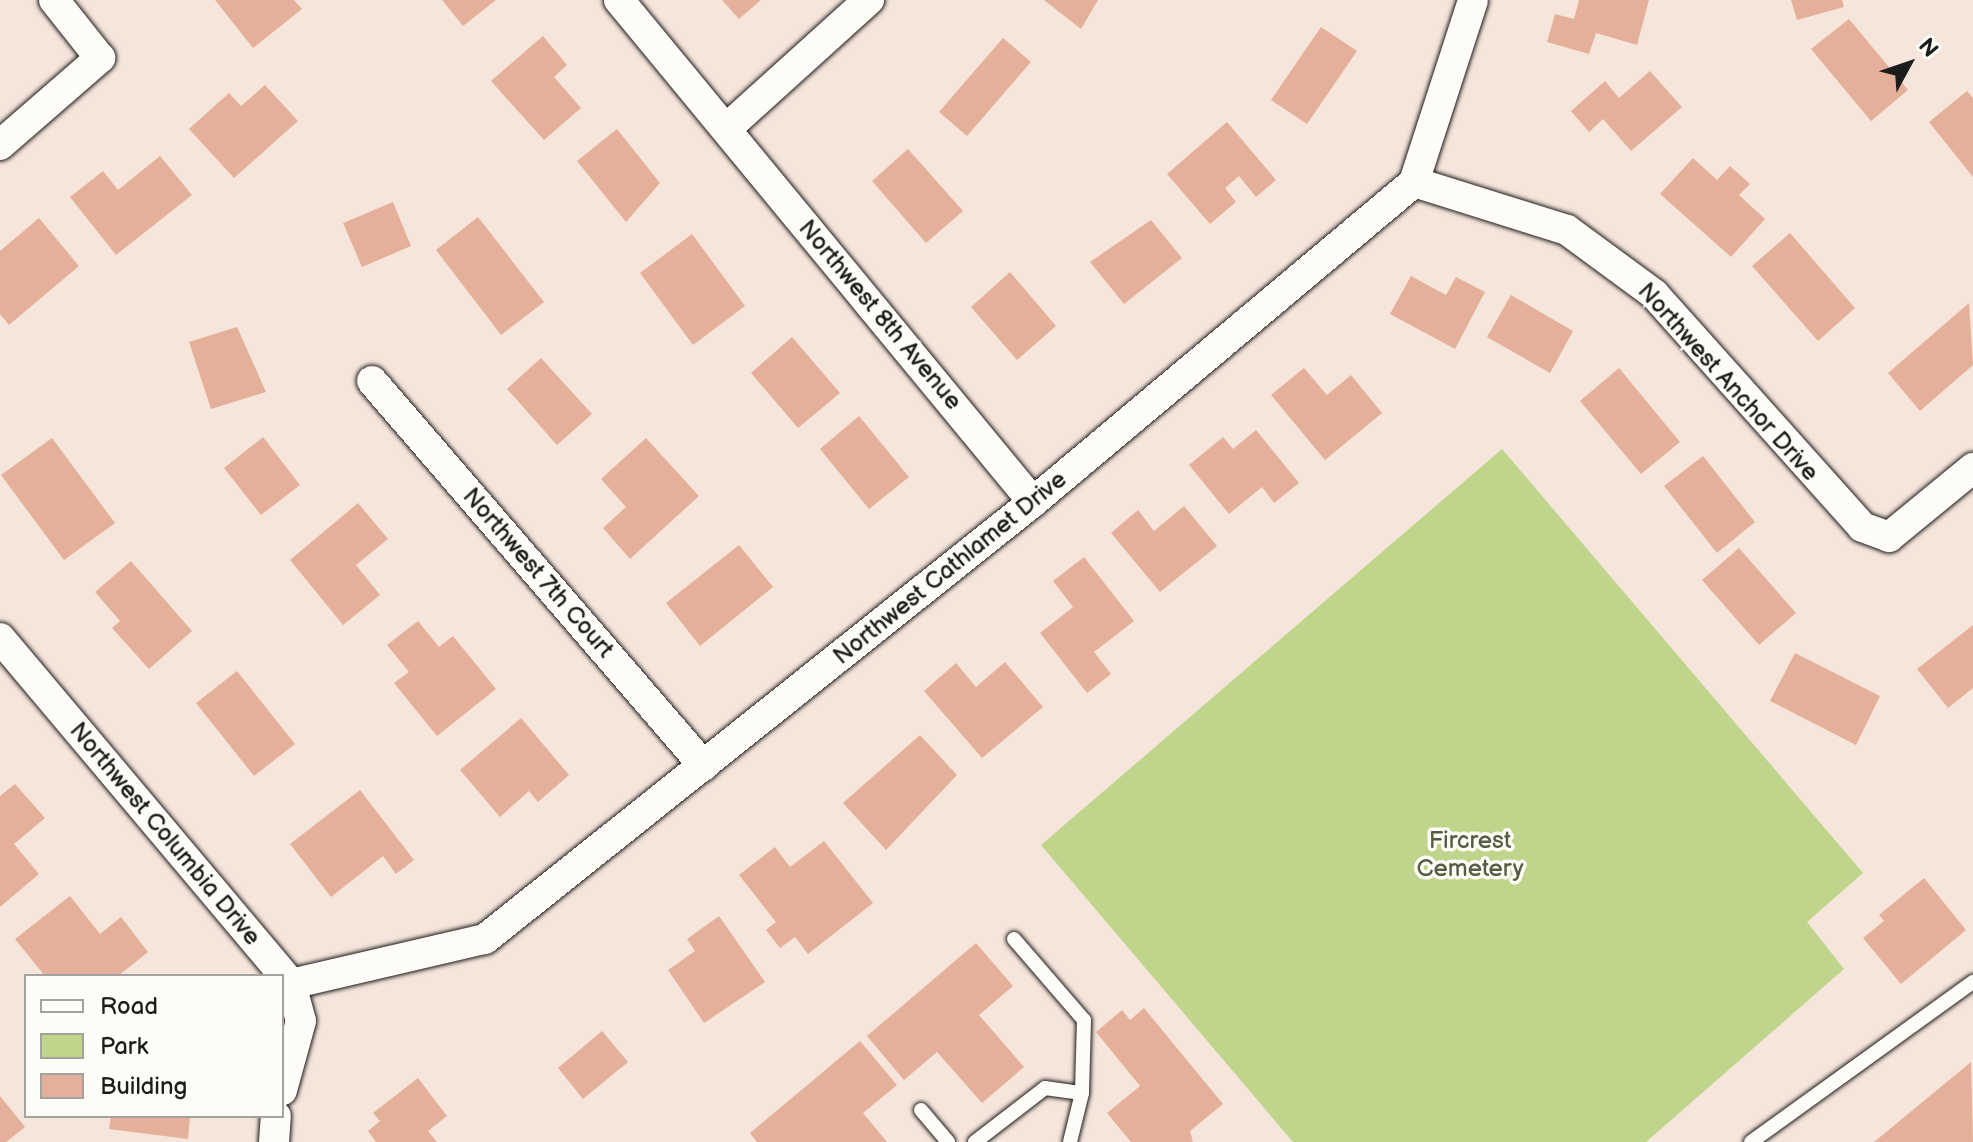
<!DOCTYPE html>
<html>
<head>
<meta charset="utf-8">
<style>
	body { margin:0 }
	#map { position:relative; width:1973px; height:1142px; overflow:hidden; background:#f6e5db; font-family:"Balsamiq Sans",sans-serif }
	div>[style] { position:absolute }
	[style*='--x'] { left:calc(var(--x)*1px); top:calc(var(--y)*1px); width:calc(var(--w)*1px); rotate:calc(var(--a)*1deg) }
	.green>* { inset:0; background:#bfd58b }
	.building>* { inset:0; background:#e5b099 }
	.roads { filter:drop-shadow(0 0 2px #1c1c1c) drop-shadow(0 0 2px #1c1c1c) }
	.service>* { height:14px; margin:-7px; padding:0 7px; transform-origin:7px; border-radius:7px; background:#fdfcf7 }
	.minor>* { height:30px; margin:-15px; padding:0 15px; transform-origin:15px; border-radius:15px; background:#fdfcf7 }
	span { translate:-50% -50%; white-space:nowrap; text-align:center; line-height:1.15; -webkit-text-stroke:7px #fdfcf7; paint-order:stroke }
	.street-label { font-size:24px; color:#1c1c1c }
	.park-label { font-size:24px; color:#555d43 }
	.legend { position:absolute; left:24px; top:974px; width:260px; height:144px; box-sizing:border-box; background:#fdfcf7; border:2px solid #a3a29f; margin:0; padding:10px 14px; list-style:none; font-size:24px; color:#1c1c1c }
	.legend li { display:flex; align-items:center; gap:16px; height:40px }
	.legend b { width:40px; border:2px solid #a3a29f }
	.north { position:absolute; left:1869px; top:24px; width:80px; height:80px; -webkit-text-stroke:6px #fdfcf7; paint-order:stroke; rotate:50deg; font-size:22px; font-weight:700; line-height:32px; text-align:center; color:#1c1c1c }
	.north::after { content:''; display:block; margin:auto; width:28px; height:36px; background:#1c1c1c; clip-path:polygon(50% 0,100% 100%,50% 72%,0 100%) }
</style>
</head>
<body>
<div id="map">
	<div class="green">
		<div style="clip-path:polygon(1502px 449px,1863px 873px,1807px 922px,1844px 969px,1646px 1142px,1293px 1142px,1041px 845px)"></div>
	</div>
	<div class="building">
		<div style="clip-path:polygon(215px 0,294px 0,302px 9px,253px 48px)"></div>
		<div style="clip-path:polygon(442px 0,496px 0,463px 26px)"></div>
		<div style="clip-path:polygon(722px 0,761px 0,739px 19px)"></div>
		<div style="clip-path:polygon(1044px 0,1098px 0,1081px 29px)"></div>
		<div style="clip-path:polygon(1579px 0,1649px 0,1637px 45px,1596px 33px,1589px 54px,1547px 42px,1555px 14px,1574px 19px)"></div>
		<div style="clip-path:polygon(1791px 0,1842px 0,1844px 7px,1797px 20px)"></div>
		<div style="clip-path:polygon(1849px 19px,1908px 90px,1871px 121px,1811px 49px)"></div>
		<div style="clip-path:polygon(1321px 27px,1357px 51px,1307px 124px,1271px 100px)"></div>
		<div style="clip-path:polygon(543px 36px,567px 65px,554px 77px,581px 108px,544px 140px,491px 81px)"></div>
		<div style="clip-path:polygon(1003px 38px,1031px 62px,967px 136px,939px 112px)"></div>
		<div style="clip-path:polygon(1650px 71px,1682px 107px,1631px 151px,1603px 119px,1589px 132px,1571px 111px,1605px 81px,1619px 98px)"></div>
		<div style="clip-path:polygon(265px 85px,298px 121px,234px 178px,189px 129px,229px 93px,241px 106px)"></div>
		<div style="clip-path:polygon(1967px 91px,1973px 98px,1973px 177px,1929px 122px)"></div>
		<div style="clip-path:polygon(1227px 122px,1276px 180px,1256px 197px,1239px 176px,1225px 188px,1236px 202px,1210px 224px,1167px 174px)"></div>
		<div style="clip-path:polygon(617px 129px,660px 183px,626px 222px,577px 161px)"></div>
		<div style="clip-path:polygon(908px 149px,963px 211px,926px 243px,872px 181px)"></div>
		<div style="clip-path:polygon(160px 156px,192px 195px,116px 255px,70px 197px,103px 171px,118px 190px)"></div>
		<div style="clip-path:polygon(1693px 158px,1717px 180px,1730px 166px,1750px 184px,1739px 195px,1765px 219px,1731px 257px,1660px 194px)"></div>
		<div style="clip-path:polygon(393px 202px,411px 246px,362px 267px,343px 223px)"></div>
		<div style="clip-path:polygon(478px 217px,544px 302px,501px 335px,436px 250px)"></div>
		<div style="clip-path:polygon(39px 218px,79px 266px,9px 325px,0 314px,0 251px)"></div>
		<div style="clip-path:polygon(1151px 220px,1182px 258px,1124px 304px,1090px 262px)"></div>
		<div style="clip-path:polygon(1790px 233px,1855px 308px,1818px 341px,1752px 266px)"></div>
		<div style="clip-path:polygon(692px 234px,745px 306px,693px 345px,640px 273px)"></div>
		<div style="clip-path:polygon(1010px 272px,1056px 326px,1017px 360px,971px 307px)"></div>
		<div style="clip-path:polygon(1411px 276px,1446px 295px,1456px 277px,1485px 292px,1455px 349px,1390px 314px)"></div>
		<div style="clip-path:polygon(1511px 295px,1573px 331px,1550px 373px,1487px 337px)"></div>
		<div style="clip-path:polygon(1969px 303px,1973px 365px,1920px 411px,1888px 373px)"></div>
		<div style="clip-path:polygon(237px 327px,266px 392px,211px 409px,189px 342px)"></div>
		<div style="clip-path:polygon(792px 337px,840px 393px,798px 428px,751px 373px)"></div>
		<div style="clip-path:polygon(541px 358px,592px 414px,557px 445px,507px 389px)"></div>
		<div style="clip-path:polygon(1304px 368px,1327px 395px,1351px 375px,1382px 413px,1325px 460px,1271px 395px)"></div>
		<div style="clip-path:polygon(1619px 368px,1680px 442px,1641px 474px,1580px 401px)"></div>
		<div style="clip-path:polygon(859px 416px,909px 477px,869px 509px,820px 449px)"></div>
		<div style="clip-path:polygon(1256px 430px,1299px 483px,1274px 503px,1262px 487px,1229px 514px,1189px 465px,1223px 437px,1233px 449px)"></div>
		<div style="clip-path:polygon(263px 437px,300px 485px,261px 515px,224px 468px)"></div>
		<div style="clip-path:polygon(52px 438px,115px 523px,64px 560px,1px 475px)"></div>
		<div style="clip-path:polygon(646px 438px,699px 496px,630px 559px,603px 528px,626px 507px,601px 479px)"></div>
		<div style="clip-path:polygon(1703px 456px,1755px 522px,1717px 553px,1664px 486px)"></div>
		<div style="clip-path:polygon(358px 503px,388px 539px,356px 565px,380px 595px,343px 625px,290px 560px)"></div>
		<div style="clip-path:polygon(1184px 506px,1217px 546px,1160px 592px,1111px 533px,1138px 510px,1154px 531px)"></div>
		<div style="clip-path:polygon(739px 545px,773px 587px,700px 646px,666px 603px)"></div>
		<div style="clip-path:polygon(1739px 548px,1796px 613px,1759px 645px,1702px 580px)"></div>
		<div style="clip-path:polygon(1084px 557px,1134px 621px,1094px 652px,1111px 674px,1087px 693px,1040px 633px,1073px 607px,1053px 581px)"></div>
		<div style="clip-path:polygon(131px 561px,192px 631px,149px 669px,112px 628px,120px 621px,95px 592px)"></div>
		<div style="clip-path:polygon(418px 621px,439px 647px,453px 636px,496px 689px,437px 736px,394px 683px,409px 672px,387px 645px)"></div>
		<div style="clip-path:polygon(1973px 625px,1973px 688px,1948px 708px,1917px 669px)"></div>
		<div style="clip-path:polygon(1795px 653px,1880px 696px,1856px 745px,1770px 701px)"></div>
		<div style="clip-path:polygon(1005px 662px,1043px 707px,982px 758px,924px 691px,956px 663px,976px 687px)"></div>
		<div style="clip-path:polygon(237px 671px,295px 744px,254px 776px,196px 703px)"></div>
		<div style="clip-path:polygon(521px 718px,569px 775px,538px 802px,529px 791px,500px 817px,460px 770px)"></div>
		<div style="clip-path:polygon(920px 735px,957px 775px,886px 850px,843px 803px)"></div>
		<div style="clip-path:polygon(15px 784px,45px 818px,14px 844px,39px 874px,0 907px,0 796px)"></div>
		<div style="clip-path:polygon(360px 790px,414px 860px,396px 874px,383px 856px,331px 897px,290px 844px)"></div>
		<div style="clip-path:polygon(824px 841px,873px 903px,808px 954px,795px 937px,780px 948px,766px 930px,776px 922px,739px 875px,775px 847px,790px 867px)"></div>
		<div style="clip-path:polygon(1924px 878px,1966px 930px,1901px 984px,1863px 938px,1884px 921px,1879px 915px)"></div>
		<div style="clip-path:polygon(70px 896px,100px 934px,121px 917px,148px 952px,118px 976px,45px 976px,15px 939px)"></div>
		<div style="clip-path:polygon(719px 916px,765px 982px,704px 1023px,668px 970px,695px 951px,687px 939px)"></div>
		<div style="clip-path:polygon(976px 943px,1013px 986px,979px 1015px,1024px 1067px,982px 1103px,937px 1052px,904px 1080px,867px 1036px)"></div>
		<div style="clip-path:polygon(1144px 1008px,1223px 1104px,1190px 1131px,1193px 1142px,1131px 1142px,1107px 1113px,1140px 1086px,1096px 1032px,1122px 1010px,1130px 1020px)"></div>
		<div style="clip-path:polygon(602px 1031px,628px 1062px,583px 1099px,558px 1068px)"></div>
		<div style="clip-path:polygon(860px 1041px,897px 1085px,863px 1113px,887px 1142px,757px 1142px,750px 1133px)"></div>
		<div style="clip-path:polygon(1971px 1062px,1973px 1142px,1874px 1142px)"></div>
		<div style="clip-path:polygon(418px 1078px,447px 1116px,428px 1131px,437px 1142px,376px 1142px,368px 1131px,380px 1121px,373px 1113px)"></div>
		<div style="clip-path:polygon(0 1096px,25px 1127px,6px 1142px,0 1142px)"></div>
		<div style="clip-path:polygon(111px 1116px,190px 1116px,188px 1139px,109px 1129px)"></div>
	</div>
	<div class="roads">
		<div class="service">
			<div style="--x:1014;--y:939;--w:107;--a:49.2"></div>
			<div style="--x:1084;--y:1020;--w:73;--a:91.6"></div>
			<div style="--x:921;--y:1110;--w:42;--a:49.8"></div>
			<div style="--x:975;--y:1142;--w:88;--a:-37.6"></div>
			<div style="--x:1045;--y:1088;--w:37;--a:8"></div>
			<div style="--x:1082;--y:1093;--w:50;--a:103.8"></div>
			<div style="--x:1751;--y:1142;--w:274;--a:-35.8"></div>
		</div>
		<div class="minor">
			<div style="--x:619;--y:0;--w:651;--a:50.49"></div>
			<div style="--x:726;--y:129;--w:193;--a:-42.1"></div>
			<div style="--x:0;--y:145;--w:133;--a:-41"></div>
			<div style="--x:100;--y:58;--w:74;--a:-128.4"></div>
			<div style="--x:1414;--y:182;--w:160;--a:17.4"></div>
			<div style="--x:1567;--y:230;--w:108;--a:36.3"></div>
			<div style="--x:1654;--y:294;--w:312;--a:48.2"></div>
			<div style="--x:1862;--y:527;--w:29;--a:20"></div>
			<div style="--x:1889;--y:537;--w:109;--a:-39.4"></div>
			<div style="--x:372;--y:381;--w:508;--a:49.23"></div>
			<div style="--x:0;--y:638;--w:452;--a:49.9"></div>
			<div style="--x:291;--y:984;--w:38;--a:75"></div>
			<div style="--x:301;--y:1021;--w:72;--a:105.4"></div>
			<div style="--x:291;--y:984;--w:199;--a:-13.1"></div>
			<div style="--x:485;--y:939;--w:701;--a:-38.57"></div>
			<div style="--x:1033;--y:502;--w:498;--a:-40"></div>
			<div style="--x:1414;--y:182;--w:191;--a:-72"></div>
			<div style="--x:274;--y:1142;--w:26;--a:-86"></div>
		</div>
	</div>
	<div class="street-label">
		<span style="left:880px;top:315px;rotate:50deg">Northwest 8th Avenue</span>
		<span style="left:1728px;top:382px;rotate:48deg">Northwest Anchor Drive</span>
		<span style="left:950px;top:568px;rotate:-39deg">Northwest Cathlamet Drive</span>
		<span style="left:538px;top:573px;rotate:49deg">Northwest 7th Court</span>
		<span style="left:165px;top:834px;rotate:50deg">Northwest Columbia Drive</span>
	</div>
	<div class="park-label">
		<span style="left:1470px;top:855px">Fircrest<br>Cemetery</span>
	</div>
	<ul class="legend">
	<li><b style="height:10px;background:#fdfcf7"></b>Road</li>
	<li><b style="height:22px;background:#bfd58b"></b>Park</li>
	<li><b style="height:22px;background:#e5b099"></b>Building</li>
	</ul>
	<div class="north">N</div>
</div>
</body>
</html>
